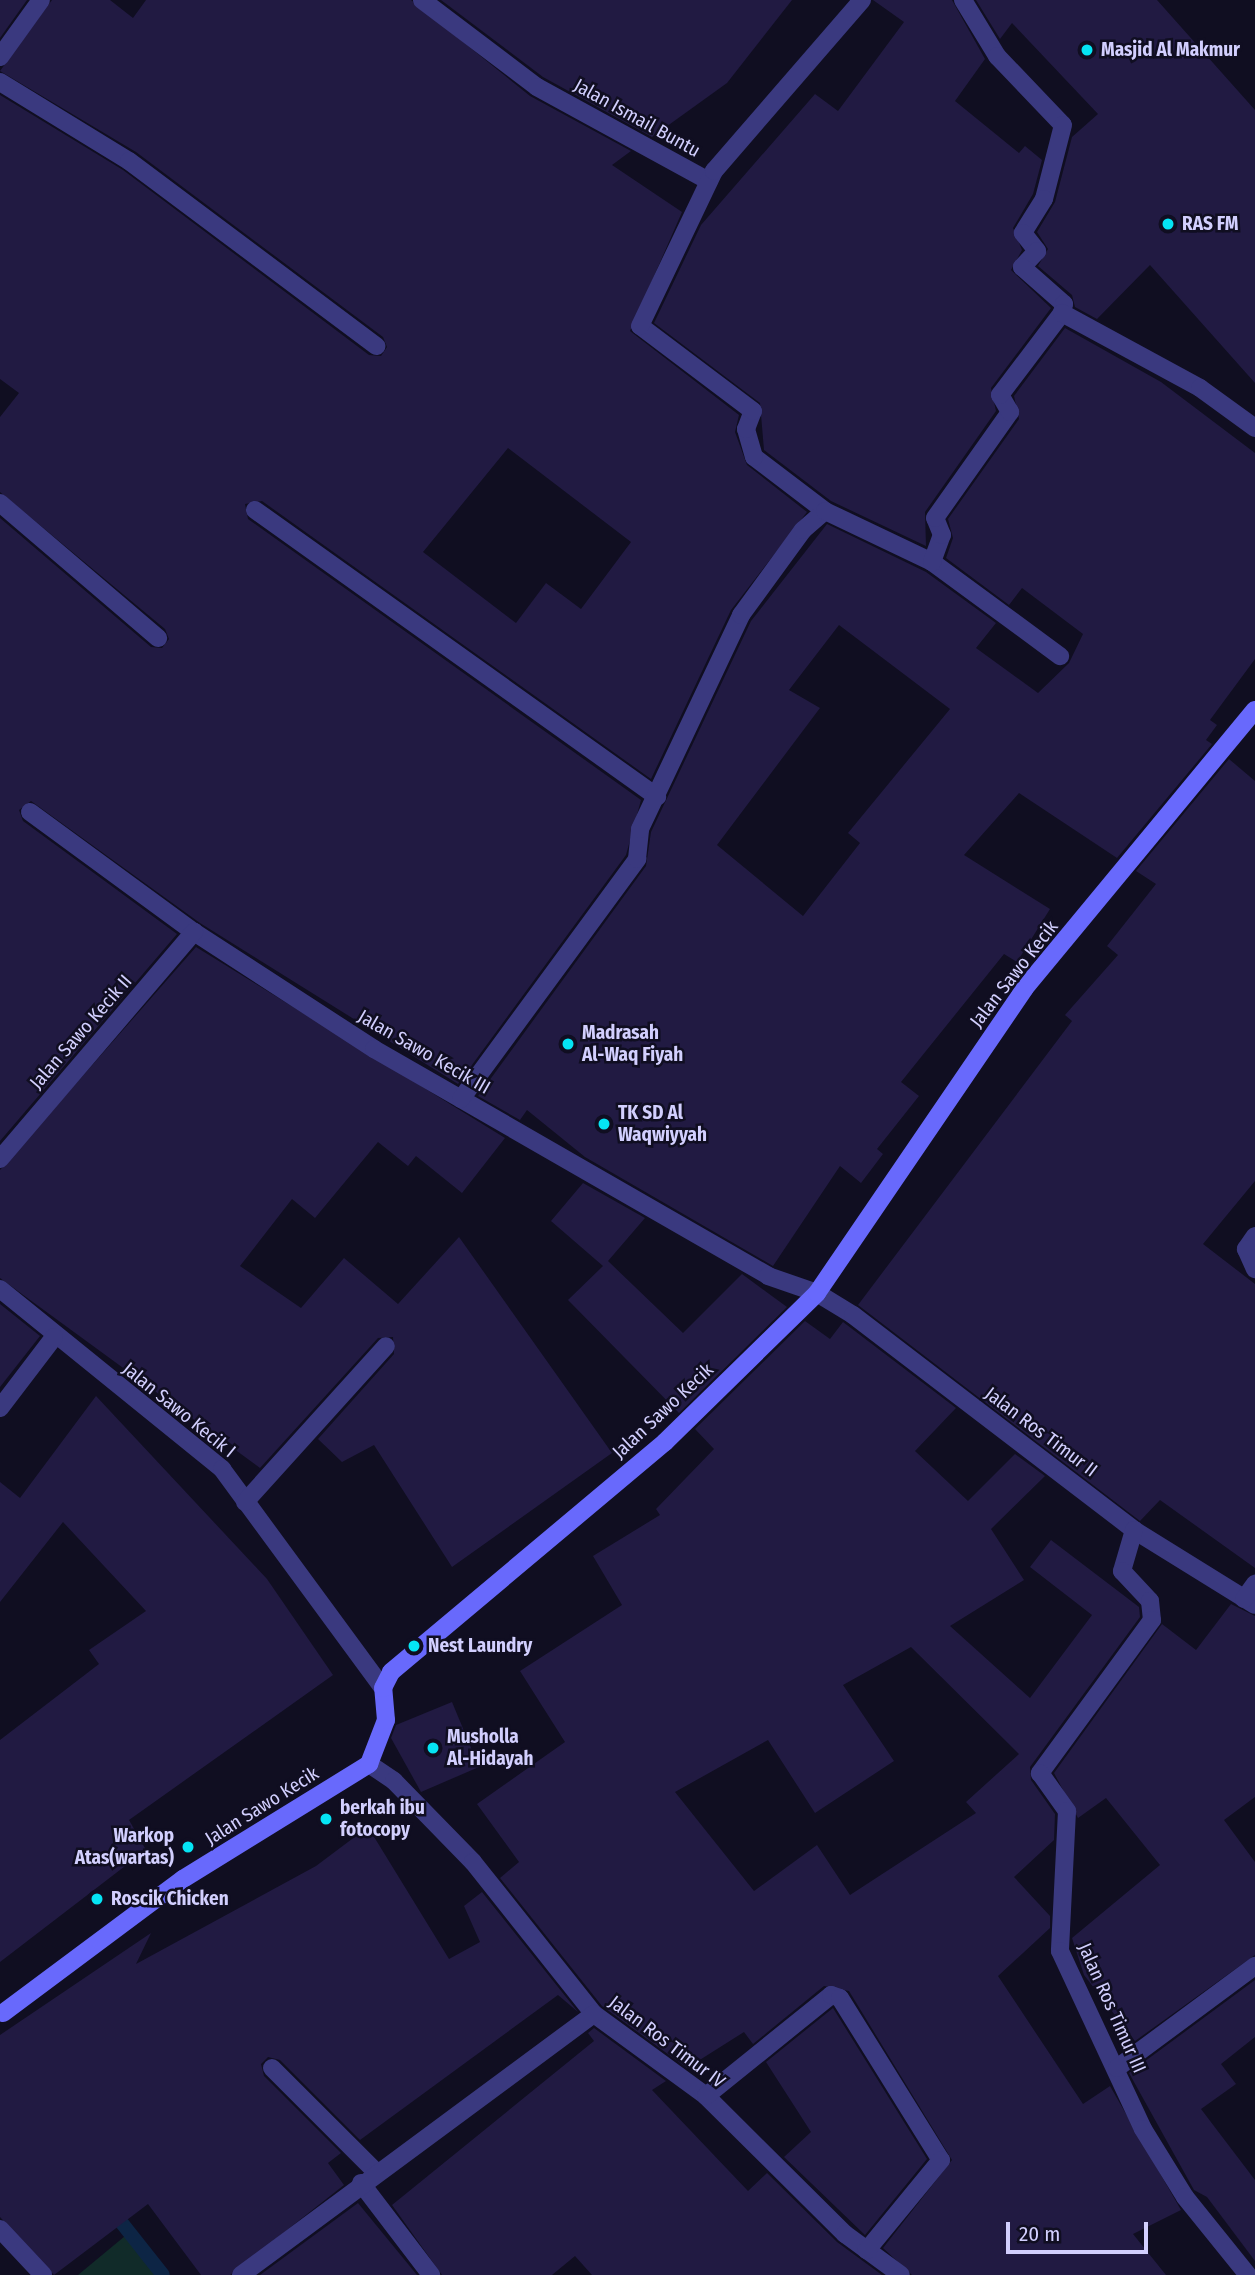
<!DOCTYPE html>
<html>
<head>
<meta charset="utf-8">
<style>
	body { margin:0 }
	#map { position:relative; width:1255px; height:2275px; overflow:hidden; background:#100e21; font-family:"Fira Sans Condensed",sans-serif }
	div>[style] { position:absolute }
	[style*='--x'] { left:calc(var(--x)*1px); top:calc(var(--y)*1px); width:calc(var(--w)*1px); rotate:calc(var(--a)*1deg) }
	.green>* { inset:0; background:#112b29 }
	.stream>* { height:14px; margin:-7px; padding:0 7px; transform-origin:7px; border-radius:7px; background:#0d2545 }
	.building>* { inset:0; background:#211a42 }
	.street>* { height:18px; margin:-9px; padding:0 9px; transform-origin:9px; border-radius:9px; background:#3a397f }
	.secondary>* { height:18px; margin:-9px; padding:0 9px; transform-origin:9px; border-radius:9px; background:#6869fc }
	.dots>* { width:19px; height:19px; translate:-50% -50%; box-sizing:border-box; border:4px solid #100e21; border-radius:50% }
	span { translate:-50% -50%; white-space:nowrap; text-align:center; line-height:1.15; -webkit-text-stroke:5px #100e21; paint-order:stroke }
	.poi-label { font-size:19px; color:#d2cffe; font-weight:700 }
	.left { translate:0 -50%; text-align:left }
	.right { translate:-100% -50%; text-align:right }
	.street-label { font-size:19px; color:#d2cffe }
	.scale { position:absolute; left:1006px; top:2222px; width:142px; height:32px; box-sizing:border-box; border:4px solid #d2cffe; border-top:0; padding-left:9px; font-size:21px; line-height:24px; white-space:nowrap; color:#d2cffe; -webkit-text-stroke:5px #100e21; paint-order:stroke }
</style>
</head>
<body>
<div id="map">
	<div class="green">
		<div style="clip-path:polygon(125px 2236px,155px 2275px,78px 2275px)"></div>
	</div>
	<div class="stream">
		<div style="--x:110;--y:2208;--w:85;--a:51.7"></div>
	</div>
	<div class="building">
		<div style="clip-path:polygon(0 0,27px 0,0 38px)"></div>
		<div style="clip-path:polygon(evenodd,52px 0,110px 0,133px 18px,146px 0,411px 0,530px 96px,631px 151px,612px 165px,682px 212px,630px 331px,739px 415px,735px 432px,747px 465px,807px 512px,731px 610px,651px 779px,262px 501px,245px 504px,248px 519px,641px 800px,626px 855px,458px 1084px,200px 923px,31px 801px,19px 810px,23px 821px,177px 934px,0 1141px,0 518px,151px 647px,162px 648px,169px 639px,165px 629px,0 492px,0 417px,19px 393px,0 379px,0 95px,123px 170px,369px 355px,381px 356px,387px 347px,383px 337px,136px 152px,0 71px,52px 0,508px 448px,631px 542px,581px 609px,546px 583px,516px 623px,423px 552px,508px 448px)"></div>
		<div style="clip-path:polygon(441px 0,792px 0,727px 83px,652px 137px,543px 77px)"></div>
		<div style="clip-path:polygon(873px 0,952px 0,985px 59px,955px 101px,1019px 153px,1025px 146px,1042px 160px,1033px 194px,1013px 228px,1022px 250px,1011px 270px,1051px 308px,991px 388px,996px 411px,925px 512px,926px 546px,831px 501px,764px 450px,760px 403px,654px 323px,701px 225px,815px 94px,838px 111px,904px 22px)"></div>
		<div style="clip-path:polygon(976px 0,1157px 0,1255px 110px,1255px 383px,1150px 265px,1097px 319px,1075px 307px,1072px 295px,1038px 266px,1048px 249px,1037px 232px,1055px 202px,1072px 137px,1098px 114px,1012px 23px,1000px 39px)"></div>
		<div style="clip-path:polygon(evenodd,1065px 328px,1161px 382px,1255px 453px,1255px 659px,1210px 720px,1217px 725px,1206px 740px,1212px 744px,1117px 858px,1019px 793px,964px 855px,1050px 909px,1017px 962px,1004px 954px,901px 1082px,919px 1096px,877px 1149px,883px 1154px,861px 1183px,840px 1166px,773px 1266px,585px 1157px,527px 1110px,520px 1120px,478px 1096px,646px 866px,651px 832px,751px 621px,827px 524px,926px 572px,996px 623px,976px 648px,1038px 693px,1069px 663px,1083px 634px,1022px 588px,1009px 605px,946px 558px,953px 538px,948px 519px,1019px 419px,1014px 396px,1065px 328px,839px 625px,950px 709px,848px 833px,860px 843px,803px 916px,717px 845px,820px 708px,789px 690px,839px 625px)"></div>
		<div style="clip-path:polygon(1229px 759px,1255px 781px,1255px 1181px,1203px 1244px,1255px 1284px,1255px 1568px,1160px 1500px,1140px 1521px,858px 1305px,1072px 1021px,1065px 1015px,1118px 955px,1107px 946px,1156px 884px,1136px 871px)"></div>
		<div style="clip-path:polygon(196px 947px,505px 1138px,462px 1193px,416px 1156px,408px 1166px,378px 1142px,315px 1218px,292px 1199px,240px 1266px,301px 1308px,344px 1258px,398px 1304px,459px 1237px,612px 1453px,452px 1567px,374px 1445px,342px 1462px,318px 1439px,394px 1354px,393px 1337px,378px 1338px,260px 1468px,0 1278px,0 1170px)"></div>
		<div style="clip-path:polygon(583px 1183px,645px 1218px,608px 1261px,683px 1333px,742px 1274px,787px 1307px,679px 1413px,568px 1300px,603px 1266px,551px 1221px)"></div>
		<div style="clip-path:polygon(0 1304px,40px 1336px,0 1387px)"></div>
		<div style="clip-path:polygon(evenodd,805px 1321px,830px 1339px,843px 1322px,956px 1408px,915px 1451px,968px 1501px,1015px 1454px,1045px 1476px,991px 1529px,1024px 1580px,950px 1626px,1030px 1698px,1092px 1615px,1030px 1567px,1051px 1540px,1139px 1607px,1140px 1617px,1030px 1767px,1031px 1780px,1055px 1814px,1054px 1840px,1014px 1877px,1050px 1916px,1050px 1928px,998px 1976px,1083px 2104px,1110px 2086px,1181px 2210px,1133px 2234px,1166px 2275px,912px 2275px,883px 2248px,952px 2160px,849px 1991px,824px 1986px,753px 2044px,744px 2032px,687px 2068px,602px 2006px,500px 1878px,519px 1862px,477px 1804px,565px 1742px,520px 1671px,622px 1605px,593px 1556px,660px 1515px,656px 1509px,714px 1449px,695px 1429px,805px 1321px,911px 1647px,1019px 1754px,966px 1802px,976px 1813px,850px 1895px,817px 1845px,754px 1891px,675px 1792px,768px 1740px,815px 1813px,894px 1761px,843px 1685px,911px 1647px)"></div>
		<div style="clip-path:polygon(96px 1396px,267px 1579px,333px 1675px,129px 1820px,146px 1850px,0 1962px,0 1740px,99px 1664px,89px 1650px,146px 1611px,63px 1522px,0 1602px,0 1482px,20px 1498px)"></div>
		<div style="clip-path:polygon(1231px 1604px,1255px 1616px,1255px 1797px,1224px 1820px,1255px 1862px,1255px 1955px,1135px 2041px,1084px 1975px,1072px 1938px,1160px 1865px,1106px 1798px,1078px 1818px,1054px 1773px,1162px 1624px,1196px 1650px)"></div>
		<div style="clip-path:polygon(452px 1702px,479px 1767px,421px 1792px,391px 1738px,396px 1725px)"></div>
		<div style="clip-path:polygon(368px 1827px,449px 1959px,480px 1942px,464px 1906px,482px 1892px,578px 2012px,558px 1995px,360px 2140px,280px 2060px,268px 2057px,261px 2064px,264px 2076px,341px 2153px,328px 2163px,344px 2185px,230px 2275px,201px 2275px,148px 2204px,54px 2275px,0 2217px,0 2035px,151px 1933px,136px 1964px,316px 1866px)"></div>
		<div style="clip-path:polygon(1255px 1980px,1255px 2037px,1221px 2064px,1236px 2084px,1201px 2109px,1255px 2180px,1255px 2261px,1207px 2197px,1194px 2190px,1129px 2073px)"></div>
		<div style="clip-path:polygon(833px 2008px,927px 2159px,865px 2235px,784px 2157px,811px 2132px,766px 2062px)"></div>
		<div style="clip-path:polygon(594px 2028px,666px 2081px,652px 2090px,748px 2191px,767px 2173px,837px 2242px,882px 2275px,592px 2275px,575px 2256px,552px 2275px,442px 2275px,392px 2205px,594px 2041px,588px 2033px)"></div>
		<div style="clip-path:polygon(358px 2203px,417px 2275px,260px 2275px)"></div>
	</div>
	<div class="street">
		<div style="--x:422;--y:0;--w:144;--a:37.1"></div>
		<div style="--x:537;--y:87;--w:196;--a:28.7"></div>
		<div style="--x:963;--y:0;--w:66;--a:58.7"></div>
		<div style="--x:997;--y:56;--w:95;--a:46.3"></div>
		<div style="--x:1063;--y:125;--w:76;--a:104.4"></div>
		<div style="--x:1044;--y:199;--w:40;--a:122"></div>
		<div style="--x:1023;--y:233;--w:23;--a:52"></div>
		<div style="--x:1037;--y:251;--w:22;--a:133"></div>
		<div style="--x:1022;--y:267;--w:56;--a:41.4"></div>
		<div style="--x:1064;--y:304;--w:9;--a:103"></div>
		<div style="--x:0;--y:57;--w:70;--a:-54.3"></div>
		<div style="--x:0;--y:82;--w:151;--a:31.5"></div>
		<div style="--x:129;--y:161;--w:309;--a:36.8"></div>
		<div style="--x:0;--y:503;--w:208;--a:40.5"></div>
		<div style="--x:255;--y:510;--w:494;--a:35.5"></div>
		<div style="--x:825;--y:511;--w:89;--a:-142.7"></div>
		<div style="--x:754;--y:457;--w:29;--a:-106"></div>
		<div style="--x:746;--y:429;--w:19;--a:-69"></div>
		<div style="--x:753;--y:411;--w:141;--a:-143"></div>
		<div style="--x:640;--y:326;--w:172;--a:-64.5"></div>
		<div style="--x:714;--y:171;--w:226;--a:-49.1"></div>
		<div style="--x:932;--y:562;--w:159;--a:36.3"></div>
		<div style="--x:30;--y:812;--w:203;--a:36.2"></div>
		<div style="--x:194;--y:932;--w:215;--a:33"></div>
		<div style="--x:374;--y:1049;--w:455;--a:29.9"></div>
		<div style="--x:768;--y:1276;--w:52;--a:19.1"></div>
		<div style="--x:817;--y:1293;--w:42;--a:31.4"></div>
		<div style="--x:853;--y:1315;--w:354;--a:37.4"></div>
		<div style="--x:1134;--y:1530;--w:142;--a:31.8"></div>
		<div style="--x:461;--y:1099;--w:298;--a:-53.7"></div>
		<div style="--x:637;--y:859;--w:30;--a:-84"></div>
		<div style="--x:640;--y:829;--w:237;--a:-64.7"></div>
		<div style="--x:741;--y:615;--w:105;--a:-53.9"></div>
		<div style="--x:803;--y:530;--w:29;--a:-41"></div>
		<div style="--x:825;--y:511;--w:119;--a:25.5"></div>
		<div style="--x:932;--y:562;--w:29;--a:-70"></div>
		<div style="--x:942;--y:535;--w:18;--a:-112"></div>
		<div style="--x:935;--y:518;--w:130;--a:-54.7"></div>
		<div style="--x:1010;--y:412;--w:20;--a:-120"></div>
		<div style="--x:1000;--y:395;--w:103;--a:-52.9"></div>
		<div style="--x:1062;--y:313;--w:157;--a:28.5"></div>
		<div style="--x:1200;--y:388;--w:68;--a:36"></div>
		<div style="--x:0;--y:1159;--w:299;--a:-49.5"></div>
		<div style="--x:1255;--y:1236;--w:16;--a:125"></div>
		<div style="--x:1246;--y:1249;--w:22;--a:66"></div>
		<div style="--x:0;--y:1289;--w:286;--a:39"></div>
		<div style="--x:222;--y:1469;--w:272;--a:53.7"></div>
		<div style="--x:0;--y:1408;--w:89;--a:-52.7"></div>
		<div style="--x:245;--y:1502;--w:210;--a:-47.9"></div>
		<div style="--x:1134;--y:1530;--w:43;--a:106.3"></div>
		<div style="--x:1122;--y:1571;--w:41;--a:47"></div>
		<div style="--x:1150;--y:1601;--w:19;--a:84"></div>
		<div style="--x:1152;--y:1620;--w:190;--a:126.2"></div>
		<div style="--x:1040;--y:1773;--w:47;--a:54.6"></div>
		<div style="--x:1067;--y:1811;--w:140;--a:92.9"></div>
		<div style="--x:1060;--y:1951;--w:196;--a:65"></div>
		<div style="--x:1143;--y:2129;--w:80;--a:58.3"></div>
		<div style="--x:1185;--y:2197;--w:100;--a:51.1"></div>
		<div style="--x:1244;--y:1599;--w:19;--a:-54"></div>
		<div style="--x:369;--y:1764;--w:30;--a:34"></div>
		<div style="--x:394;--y:1781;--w:113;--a:45.7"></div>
		<div style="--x:473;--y:1862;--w:194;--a:51.5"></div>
		<div style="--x:594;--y:2014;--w:139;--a:36.2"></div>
		<div style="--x:706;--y:2096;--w:196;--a:44.8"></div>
		<div style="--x:845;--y:2234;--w:69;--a:36.2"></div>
		<div style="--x:272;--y:2068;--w:147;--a:45"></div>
		<div style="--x:1117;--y:2068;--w:172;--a:-36.5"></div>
		<div style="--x:706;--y:2096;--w:161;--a:-38.9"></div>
		<div style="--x:831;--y:1995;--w:9;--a:18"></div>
		<div style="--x:840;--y:1998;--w:191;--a:58.1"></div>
		<div style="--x:941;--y:2160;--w:117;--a:129.4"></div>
		<div style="--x:361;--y:2183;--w:116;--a:52.7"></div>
		<div style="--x:0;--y:2229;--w:63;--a:46.9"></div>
		<div style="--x:241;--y:2275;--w:439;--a:-36.5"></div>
	</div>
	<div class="secondary">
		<div style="--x:3;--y:2013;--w:224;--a:-36.7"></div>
		<div style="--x:183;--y:1879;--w:219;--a:-31.7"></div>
		<div style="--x:369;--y:1764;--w:47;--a:-68.9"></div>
		<div style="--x:386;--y:1720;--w:32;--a:-95"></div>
		<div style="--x:383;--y:1688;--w:18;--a:-63"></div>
		<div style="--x:391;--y:1672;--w:358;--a:-40"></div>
		<div style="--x:665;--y:1442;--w:213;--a:-44.4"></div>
		<div style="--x:817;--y:1293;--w:368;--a:-55.7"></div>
		<div style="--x:1024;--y:989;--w:362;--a:-50.4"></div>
	</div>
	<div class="dots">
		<div style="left:1087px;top:50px;background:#05e4f4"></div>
		<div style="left:1168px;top:224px;background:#05e4f4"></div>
		<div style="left:568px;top:1044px;background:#05e4f4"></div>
		<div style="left:604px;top:1124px;background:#05e4f4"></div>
		<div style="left:414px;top:1646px;background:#05e4f4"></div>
		<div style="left:433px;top:1748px;background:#05e4f4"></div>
		<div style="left:326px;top:1819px;background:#05e4f4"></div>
		<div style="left:188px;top:1847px;background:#05e4f4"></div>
		<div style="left:97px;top:1899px;background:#05e4f4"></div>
	</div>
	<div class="poi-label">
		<span class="left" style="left:1101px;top:50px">Masjid Al Makmur</span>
		<span class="left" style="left:1182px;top:224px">RAS FM</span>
		<span class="left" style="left:582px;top:1044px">Madrasah<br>Al-Waq Fiyah</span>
		<span class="left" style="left:618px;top:1124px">TK SD Al<br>Waqwiyyah</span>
		<span class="left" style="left:428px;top:1646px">Nest Laundry</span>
		<span class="left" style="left:447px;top:1748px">Musholla<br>Al-Hidayah</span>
		<span class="left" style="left:340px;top:1819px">berkah ibu<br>fotocopy</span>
		<span class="right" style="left:174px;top:1847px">Warkop<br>Atas(wartas)</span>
		<span class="left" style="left:111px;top:1899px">Roscik Chicken</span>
	</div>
	<div class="street-label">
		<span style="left:637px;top:118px;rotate:29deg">Jalan Ismail Buntu</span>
		<span style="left:1014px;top:974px;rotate:-52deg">Jalan Sawo Kecik</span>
		<span style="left:81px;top:1032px;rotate:-49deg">Jalan Sawo Kecik II</span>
		<span style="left:424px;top:1052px;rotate:30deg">Jalan Sawo Kecik III</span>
		<span style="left:179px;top:1410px;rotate:39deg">Jalan Sawo Kecik I</span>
		<span style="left:663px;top:1411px;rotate:-43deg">Jalan Sawo Kecik</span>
		<span style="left:1041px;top:1432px;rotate:37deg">Jalan Ros Timur II</span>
		<span style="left:262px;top:1806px;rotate:-32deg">Jalan Sawo Kecik</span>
		<span style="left:1112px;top:2008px;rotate:66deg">Jalan Ros Timur III</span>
		<span style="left:667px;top:2042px;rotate:37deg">Jalan Ros Timur IV</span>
	</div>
	<div class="scale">20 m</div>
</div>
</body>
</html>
